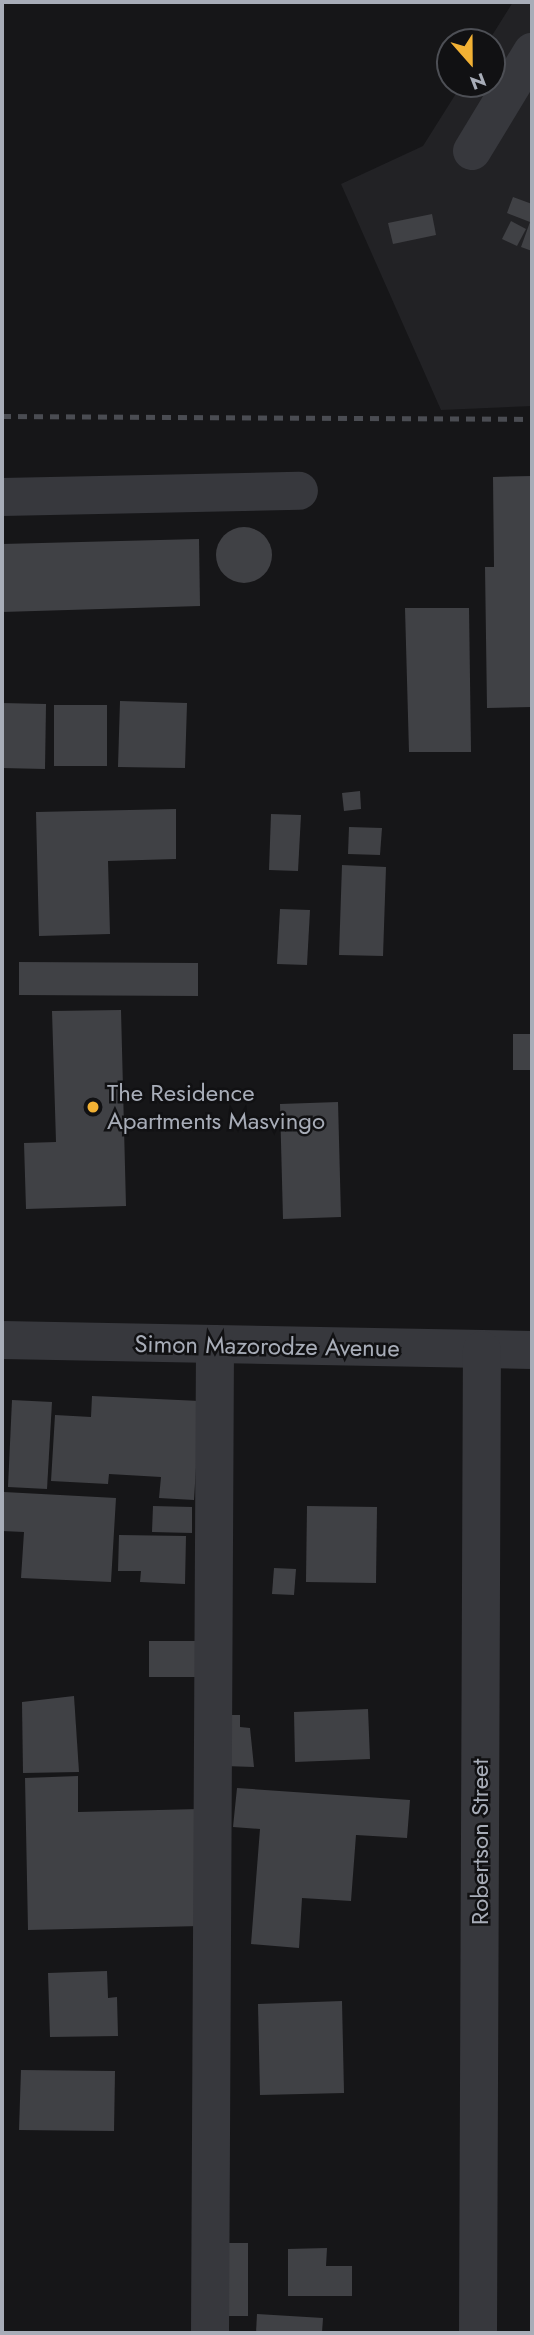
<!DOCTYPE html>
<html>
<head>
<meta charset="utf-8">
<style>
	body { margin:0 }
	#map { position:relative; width:534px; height:2335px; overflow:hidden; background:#161618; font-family:Jost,sans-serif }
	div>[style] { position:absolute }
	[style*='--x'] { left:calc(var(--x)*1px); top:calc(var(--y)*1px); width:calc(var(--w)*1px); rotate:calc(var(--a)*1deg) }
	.built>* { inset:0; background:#222225 }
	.building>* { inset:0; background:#404145 }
	.round { border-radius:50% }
	.minor>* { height:38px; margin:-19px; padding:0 19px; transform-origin:19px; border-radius:19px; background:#37383d }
	.rail>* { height:5px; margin-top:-2.5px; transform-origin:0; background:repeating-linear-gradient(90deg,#4a4c52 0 9px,transparent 0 16px) }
	.dots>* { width:19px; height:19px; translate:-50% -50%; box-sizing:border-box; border:4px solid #111113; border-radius:50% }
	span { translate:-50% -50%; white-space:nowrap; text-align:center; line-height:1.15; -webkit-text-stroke:5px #111113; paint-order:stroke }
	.poi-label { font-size:24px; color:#a8adb8 }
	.left { translate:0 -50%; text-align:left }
	.street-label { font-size:24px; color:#a8adb8 }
	.frame { position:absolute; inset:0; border:4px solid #a8adb8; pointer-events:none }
	.north { position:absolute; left:436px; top:28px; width:70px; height:70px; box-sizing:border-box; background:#111113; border:2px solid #4d4f55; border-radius:50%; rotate:159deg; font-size:19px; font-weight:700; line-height:28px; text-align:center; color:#a8adb8 }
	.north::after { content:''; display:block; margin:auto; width:24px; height:32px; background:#f2b134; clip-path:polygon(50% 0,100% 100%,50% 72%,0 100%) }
</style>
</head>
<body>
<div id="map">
	<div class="built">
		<div style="clip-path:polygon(513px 2px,532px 2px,532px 406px,441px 410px,341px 184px,423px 146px,462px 84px,492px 84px,488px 42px)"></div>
	</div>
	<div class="building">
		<div style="clip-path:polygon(513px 197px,532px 204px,532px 251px,521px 247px,530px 222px,507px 213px)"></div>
		<div style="clip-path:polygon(432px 214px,436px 235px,393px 244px,388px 223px)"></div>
		<div style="clip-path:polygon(511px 221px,526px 229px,517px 246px,502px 239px)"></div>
		<div style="clip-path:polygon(532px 476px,532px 707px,487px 708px,485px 567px,494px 567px,493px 477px)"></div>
		<div class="round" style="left:216px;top:527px;width:56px;height:56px"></div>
		<div style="clip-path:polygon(199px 539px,200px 606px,2px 612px,2px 544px)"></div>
		<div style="clip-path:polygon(405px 608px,469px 608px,471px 752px,409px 752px)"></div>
		<div style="clip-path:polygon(120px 701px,187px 703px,185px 768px,118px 767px)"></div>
		<div style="clip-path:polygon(2px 703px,46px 704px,45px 769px,2px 768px)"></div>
		<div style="clip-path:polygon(54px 705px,107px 705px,107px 766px,54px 766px)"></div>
		<div style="clip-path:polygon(360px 791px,361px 809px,344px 811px,342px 793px)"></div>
		<div style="clip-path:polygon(176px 809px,176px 859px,108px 861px,110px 934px,39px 936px,36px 812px)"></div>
		<div style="clip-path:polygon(271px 814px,301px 815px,298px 871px,269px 870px)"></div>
		<div style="clip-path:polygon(349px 827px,382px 828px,380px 855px,348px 854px)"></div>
		<div style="clip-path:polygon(342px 865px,386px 867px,383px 956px,339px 955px)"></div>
		<div style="clip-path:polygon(280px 909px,310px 910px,307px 965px,277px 964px)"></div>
		<div style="clip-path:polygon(19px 962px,198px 963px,198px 996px,19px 995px)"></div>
		<div style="clip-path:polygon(121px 1010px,126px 1206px,26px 1209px,24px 1143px,56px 1142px,52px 1011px)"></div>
		<div style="clip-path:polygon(513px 1034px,532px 1034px,532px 1070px,513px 1070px)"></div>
		<div style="clip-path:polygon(338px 1102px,341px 1217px,283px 1219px,280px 1104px)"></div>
		<div style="clip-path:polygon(92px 1396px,200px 1401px,194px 1500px,159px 1498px,161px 1477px,109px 1474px,108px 1484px,51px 1481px,55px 1415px,91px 1417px)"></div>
		<div style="clip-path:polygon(12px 1400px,52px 1402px,47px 1489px,8px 1487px)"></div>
		<div style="clip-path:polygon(4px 1492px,116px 1498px,111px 1582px,21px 1578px,24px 1532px,2px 1531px)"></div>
		<div style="clip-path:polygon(153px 1506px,192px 1507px,192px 1533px,152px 1532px)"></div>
		<div style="clip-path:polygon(307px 1506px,377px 1507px,376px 1583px,306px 1582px)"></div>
		<div style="clip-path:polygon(119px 1535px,186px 1536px,185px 1584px,140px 1582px,141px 1571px,118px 1571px)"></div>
		<div style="clip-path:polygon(274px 1568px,296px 1569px,294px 1595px,272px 1594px)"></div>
		<div style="clip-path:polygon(149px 1641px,198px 1641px,199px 1677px,149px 1677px)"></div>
		<div style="clip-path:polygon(74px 1696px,79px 1772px,23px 1773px,22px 1702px)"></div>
		<div style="clip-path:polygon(368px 1709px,370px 1759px,295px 1762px,294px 1712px)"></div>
		<div style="clip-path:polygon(226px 1715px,240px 1715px,240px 1727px,250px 1728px,254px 1767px,225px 1766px)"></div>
		<div style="clip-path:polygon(78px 1776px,78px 1812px,199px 1809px,201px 1926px,28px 1930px,25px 1778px)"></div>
		<div style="clip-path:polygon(237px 1788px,410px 1800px,407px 1838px,356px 1835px,351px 1901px,302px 1898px,299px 1948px,251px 1944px,260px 1829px,233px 1827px)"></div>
		<div style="clip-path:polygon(107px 1971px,108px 1998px,117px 1997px,118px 2036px,50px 2037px,48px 1973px)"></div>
		<div style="clip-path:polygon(342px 2001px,344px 2093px,260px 2095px,258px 2004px)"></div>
		<div style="clip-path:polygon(21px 2070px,115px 2071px,114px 2131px,19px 2130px)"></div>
		<div style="clip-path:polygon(221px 2243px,248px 2243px,248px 2316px,221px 2316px)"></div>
		<div style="clip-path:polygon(327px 2248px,326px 2266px,352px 2266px,352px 2296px,288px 2296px,288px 2249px)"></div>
		<div style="clip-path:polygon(257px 2314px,323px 2318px,322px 2333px,256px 2333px)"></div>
	</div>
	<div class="minor">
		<div style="--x:472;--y:151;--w:116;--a:-58.8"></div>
		<div style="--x:2;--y:497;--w:297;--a:-1.2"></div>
		<div style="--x:2;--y:1340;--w:530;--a:1.08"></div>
		<div style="--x:210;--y:2333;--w:988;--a:-89.71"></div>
		<div style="--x:478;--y:2333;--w:983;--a:-89.77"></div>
	</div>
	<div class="rail">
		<div style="--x:2;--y:416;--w:530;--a:0.32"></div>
	</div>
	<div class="dots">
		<div style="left:93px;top:1107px;background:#f2b134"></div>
	</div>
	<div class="poi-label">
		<span class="left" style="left:107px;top:1107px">The Residence<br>Apartments Masvingo</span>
	</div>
	<div class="street-label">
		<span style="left:267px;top:1346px;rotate:1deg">Simon Mazorodze Avenue</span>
		<span style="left:480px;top:1842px;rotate:-90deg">Robertson Street</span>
	</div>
	<div class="frame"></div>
	<div class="north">N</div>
</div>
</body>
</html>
